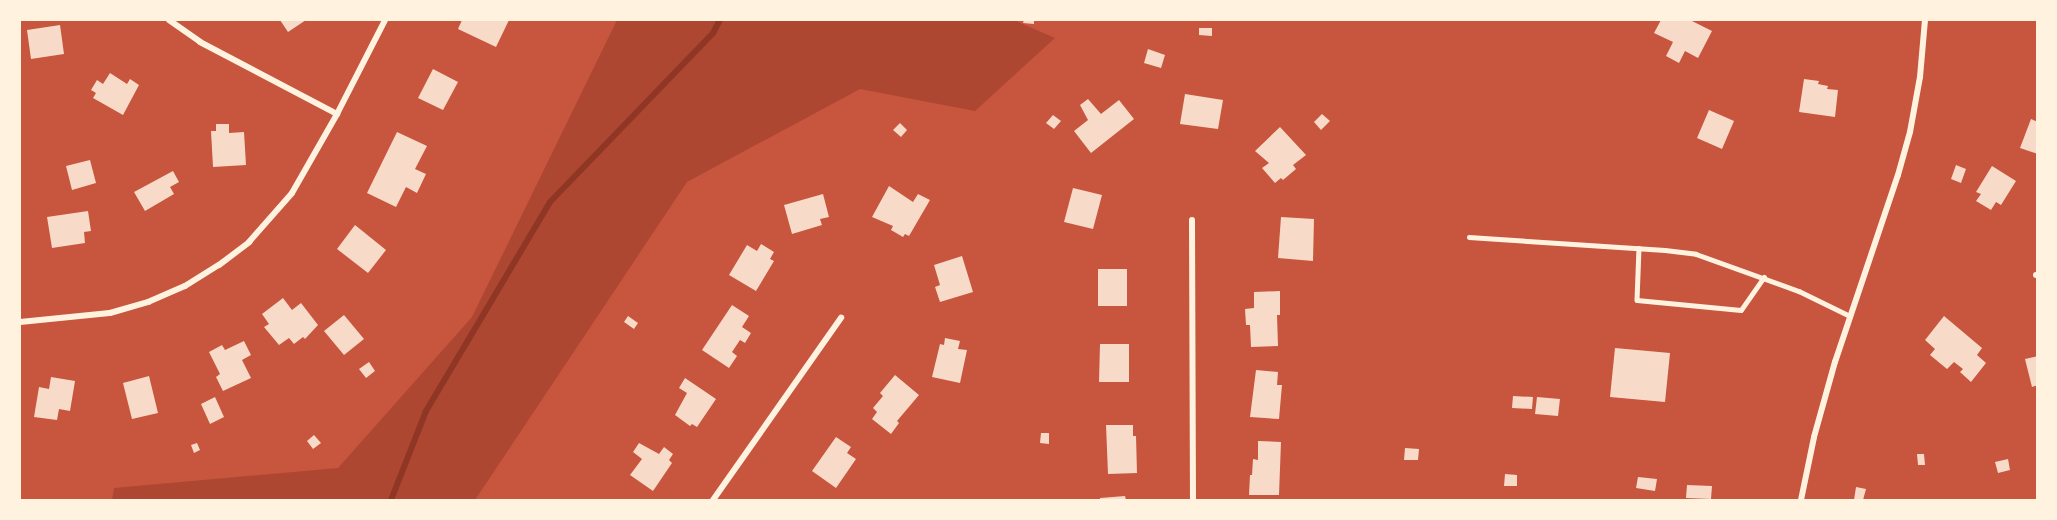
<!DOCTYPE html>
<html>
<head>
<meta charset="utf-8">
<style>
	body { margin:0 }
	#map { position:relative; width:2057px; height:520px; overflow:hidden; background:#c8553d; font-family:Spectral,serif }
	div>[style] { position:absolute }
	[style*='--x'] { left:calc(var(--x)*1px); top:calc(var(--y)*1px); width:calc(var(--w)*1px); rotate:calc(var(--a)*1deg) }
	.green>* { inset:0; background:#ae4732 }
	.stream>* { height:6px; margin:-3px; padding:0 3px; transform-origin:3px; border-radius:3px; background:#8f3625 }
	.building>* { inset:0; background:#f7dbc8 }
	.service>* { height:4.5px; margin:-2.25px; padding:0 2.25px; transform-origin:2.25px; border-radius:2.25px; background:#fff3e0 }
	.minor>* { height:6px; margin:-3px; padding:0 3px; transform-origin:3px; border-radius:3px; background:#fff3e0 }
	span { translate:-50% -50%; white-space:nowrap; text-align:center; line-height:1.15; -webkit-text-stroke:4.5px #fff3e0; paint-order:stroke }
	.frame { position:absolute; inset:0; border:21px solid #fff3e0; pointer-events:none }
</style>
</head>
<body>
<div id="map">
	<div class="green">
		<div style="clip-path:polygon(617px 20px,1014px 20px,1055px 38px,975px 111px,860px 89px,687px 182px,475px 500px,112px 500px,114px 488px,338px 468px,472px 317px)"></div>
	</div>
	<div class="stream">
		<div style="--x:391;--y:500;--w:96;--a:-68.5"></div>
		<div style="--x:426;--y:411;--w:243;--a:-59.3"></div>
		<div style="--x:550;--y:202;--w:235;--a:-46"></div>
		<div style="--x:713;--y:33;--w:15;--a:-62"></div>
	</div>
	<div class="building">
		<div style="clip-path:polygon(280px 20px,306px 20px,288px 32px)"></div>
		<div style="clip-path:polygon(462px 20px,509px 20px,496px 47px,458px 29px)"></div>
		<div style="clip-path:polygon(1024px 20px,1034px 20px,1034px 24px,1023px 23px)"></div>
		<div style="clip-path:polygon(1661px 20px,1690px 20px,1712px 31px,1698px 58px,1685px 51px,1679px 63px,1666px 56px,1673px 42px,1654px 33px)"></div>
		<div style="clip-path:polygon(60px 25px,64px 54px,31px 59px,27px 30px)"></div>
		<div style="clip-path:polygon(1199px 28px,1212px 28px,1212px 36px,1199px 35px)"></div>
		<div style="clip-path:polygon(1148px 49px,1165px 55px,1161px 68px,1144px 63px)"></div>
		<div style="clip-path:polygon(433px 69px,458px 82px,443px 110px,418px 98px)"></div>
		<div style="clip-path:polygon(110px 73px,127px 84px,130px 79px,139px 85px,123px 115px,93px 98px,96px 93px,91px 90px,97px 80px,103px 84px)"></div>
		<div style="clip-path:polygon(1804px 79px,1819px 81px,1818px 84px,1828px 86px,1827px 89px,1838px 90px,1835px 117px,1799px 112px)"></div>
		<div style="clip-path:polygon(1185px 94px,1223px 100px,1218px 129px,1180px 124px)"></div>
		<div style="clip-path:polygon(1088px 99px,1101px 114px,1119px 100px,1134px 119px,1091px 153px,1074px 131px,1088px 120px,1080px 105px)"></div>
		<div style="clip-path:polygon(1709px 110px,1734px 121px,1722px 149px,1697px 138px)"></div>
		<div style="clip-path:polygon(1322px 114px,1330px 121px,1321px 130px,1314px 122px)"></div>
		<div style="clip-path:polygon(1053px 115px,1061px 121px,1054px 129px,1046px 123px)"></div>
		<div style="clip-path:polygon(2031px 119px,2038px 122px,2038px 154px,2020px 148px)"></div>
		<div style="clip-path:polygon(900px 123px,907px 130px,901px 137px,893px 130px)"></div>
		<div style="clip-path:polygon(216px 124px,229px 124px,229px 133px,244px 132px,246px 165px,213px 167px,211px 131px,216px 131px)"></div>
		<div style="clip-path:polygon(1280px 127px,1306px 155px,1293px 165px,1296px 169px,1283px 180px,1281px 178px,1275px 183px,1262px 168px,1269px 163px,1255px 151px)"></div>
		<div style="clip-path:polygon(397px 132px,427px 146px,415px 169px,426px 174px,417px 193px,406px 187px,396px 207px,367px 193px)"></div>
		<div style="clip-path:polygon(90px 160px,96px 183px,72px 190px,66px 166px)"></div>
		<div style="clip-path:polygon(1956px 165px,1966px 169px,1961px 183px,1951px 179px)"></div>
		<div style="clip-path:polygon(1992px 166px,2016px 181px,2001px 205px,1996px 202px,1991px 210px,1976px 201px,1981px 194px,1976px 192px)"></div>
		<div style="clip-path:polygon(173px 171px,179px 182px,170px 187px,174px 194px,145px 211px,134px 192px)"></div>
		<div style="clip-path:polygon(889px 186px,913px 202px,918px 194px,930px 200px,909px 236px,905px 234px,903px 237px,891px 230px,893px 226px,872px 217px)"></div>
		<div style="clip-path:polygon(1073px 188px,1102px 195px,1093px 229px,1064px 222px)"></div>
		<div style="clip-path:polygon(823px 194px,829px 217px,820px 219px,822px 225px,792px 234px,784px 205px)"></div>
		<div style="clip-path:polygon(88px 211px,91px 231px,84px 232px,85px 243px,52px 248px,47px 217px)"></div>
		<div style="clip-path:polygon(1281px 217px,1314px 219px,1313px 261px,1278px 258px)"></div>
		<div style="clip-path:polygon(355px 225px,386px 250px,368px 273px,337px 249px)"></div>
		<div style="clip-path:polygon(761px 244px,774px 252px,770px 259px,774px 261px,756px 291px,729px 275px,747px 245px,757px 251px)"></div>
		<div style="clip-path:polygon(962px 256px,973px 292px,940px 302px,935px 287px,940px 285px,934px 265px)"></div>
		<div style="clip-path:polygon(1098px 269px,1127px 269px,1127px 306px,1098px 306px)"></div>
		<div style="clip-path:polygon(1280px 291px,1280px 315px,1277px 315px,1278px 346px,1251px 347px,1250px 325px,1246px 325px,1245px 309px,1254px 308px,1254px 292px)"></div>
		<div style="clip-path:polygon(283px 298px,292px 310px,301px 303px,318px 325px,305px 339px,303px 337px,294px 344px,289px 338px,279px 345px,264px 327px,269px 324px,262px 314px)"></div>
		<div style="clip-path:polygon(732px 305px,749px 316px,742px 327px,751px 333px,745px 343px,740px 340px,732px 352px,737px 356px,729px 368px,702px 350px)"></div>
		<div style="clip-path:polygon(344px 315px,364px 339px,344px 355px,324px 331px)"></div>
		<div style="clip-path:polygon(628px 316px,638px 323px,634px 329px,624px 322px)"></div>
		<div style="clip-path:polygon(1944px 316px,1982px 348px,1977px 355px,1986px 363px,1971px 382px,1960px 372px,1963px 369px,1954px 362px,1947px 369px,1930px 355px,1935px 349px,1925px 340px)"></div>
		<div style="clip-path:polygon(945px 338px,960px 341px,958px 349px,967px 350px,960px 383px,932px 377px,940px 344px,944px 345px)"></div>
		<div style="clip-path:polygon(244px 341px,251px 355px,242px 360px,251px 378px,223px 391px,216px 377px,220px 374px,209px 352px,222px 345px,225px 350px)"></div>
		<div style="clip-path:polygon(1100px 344px,1129px 344px,1129px 382px,1099px 382px)"></div>
		<div style="clip-path:polygon(1615px 348px,1670px 353px,1665px 402px,1610px 397px)"></div>
		<div style="clip-path:polygon(2038px 356px,2038px 385px,2032px 387px,2025px 359px)"></div>
		<div style="clip-path:polygon(369px 362px,375px 371px,366px 378px,359px 369px)"></div>
		<div style="clip-path:polygon(1256px 370px,1278px 372px,1277px 385px,1282px 385px,1279px 419px,1250px 417px)"></div>
		<div style="clip-path:polygon(895px 375px,919px 395px,897px 421px,899px 423px,891px 434px,872px 419px,877px 412px,873px 408px,883px 396px,880px 393px)"></div>
		<div style="clip-path:polygon(149px 376px,158px 413px,132px 419px,123px 383px)"></div>
		<div style="clip-path:polygon(51px 377px,75px 381px,70px 411px,59px 409px,57px 420px,34px 417px,39px 387px,49px 389px)"></div>
		<div style="clip-path:polygon(685px 378px,716px 399px,697px 427px,692px 424px,690px 426px,675px 415px,687px 393px,679px 388px)"></div>
		<div style="clip-path:polygon(1513px 396px,1533px 397px,1532px 409px,1512px 408px)"></div>
		<div style="clip-path:polygon(215px 397px,224px 417px,210px 424px,201px 404px)"></div>
		<div style="clip-path:polygon(1537px 397px,1560px 399px,1558px 416px,1535px 414px)"></div>
		<div style="clip-path:polygon(1106px 425px,1133px 425px,1133px 436px,1136px 436px,1137px 473px,1108px 474px)"></div>
		<div style="clip-path:polygon(1041px 433px,1049px 433px,1049px 444px,1040px 443px)"></div>
		<div style="clip-path:polygon(314px 435px,321px 443px,313px 449px,307px 441px)"></div>
		<div style="clip-path:polygon(836px 437px,851px 447px,847px 453px,856px 459px,836px 488px,812px 471px)"></div>
		<div style="clip-path:polygon(1258px 441px,1281px 442px,1279px 495px,1249px 495px,1250px 475px,1252px 475px,1253px 459px,1258px 460px)"></div>
		<div style="clip-path:polygon(197px 443px,200px 450px,194px 453px,191px 445px)"></div>
		<div style="clip-path:polygon(639px 443px,659px 454px,664px 447px,673px 454px,669px 460px,672px 463px,653px 491px,630px 475px,642px 459px,633px 452px)"></div>
		<div style="clip-path:polygon(1405px 448px,1419px 449px,1418px 460px,1404px 460px)"></div>
		<div style="clip-path:polygon(1917px 454px,1924px 454px,1925px 465px,1918px 465px)"></div>
		<div style="clip-path:polygon(2008px 459px,2010px 470px,1998px 473px,1995px 462px)"></div>
		<div style="clip-path:polygon(1505px 474px,1517px 475px,1517px 486px,1504px 486px)"></div>
		<div style="clip-path:polygon(1638px 477px,1657px 479px,1655px 491px,1636px 488px)"></div>
		<div style="clip-path:polygon(1687px 485px,1712px 486px,1711px 499px,1686px 498px)"></div>
		<div style="clip-path:polygon(1856px 487px,1866px 489px,1863px 500px,1854px 500px)"></div>
		<div style="clip-path:polygon(1125px 496px,1126px 500px,1100px 500px,1100px 498px)"></div>
	</div>
	<div class="service">
		<div style="--x:1469;--y:237;--w:196;--a:3.8"></div>
		<div style="--x:1665;--y:250;--w:31;--a:7"></div>
		<div style="--x:1696;--y:254;--w:109;--a:19.8"></div>
		<div style="--x:1799;--y:291;--w:57;--a:26.1"></div>
		<div style="--x:1639;--y:248;--w:52;--a:92.2"></div>
		<div style="--x:1637;--y:300;--w:104;--a:5.5"></div>
		<div style="--x:1741;--y:310;--w:40;--a:-55.1"></div>
	</div>
	<div class="minor">
		<div style="--x:169;--y:20;--w:38;--a:35"></div>
		<div style="--x:200;--y:42;--w:155;--a:27.7"></div>
		<div style="--x:1192;--y:220;--w:280;--a:89.8"></div>
		<div style="--x:2036;--y:275;--w:2;--a:0"></div>
		<div style="--x:20;--y:322;--w:90;--a:-5.7"></div>
		<div style="--x:110;--y:313;--w:40;--a:-16"></div>
		<div style="--x:148;--y:302;--w:40;--a:-23.4"></div>
		<div style="--x:185;--y:286;--w:40;--a:-32"></div>
		<div style="--x:219;--y:265;--w:38;--a:-37"></div>
		<div style="--x:249;--y:242;--w:65;--a:-48.7"></div>
		<div style="--x:292;--y:193;--w:91;--a:-60.3"></div>
		<div style="--x:337;--y:114;--w:106;--a:-62.9"></div>
		<div style="--x:713;--y:500;--w:223;--a:-54.9"></div>
		<div style="--x:1801;--y:500;--w:64;--a:-78.3"></div>
		<div style="--x:1814;--y:437;--w:78;--a:-74.4"></div>
		<div style="--x:1835;--y:362;--w:197;--a:-71.4"></div>
		<div style="--x:1898;--y:175;--w:45;--a:-74.4"></div>
		<div style="--x:1910;--y:132;--w:56;--a:-79.7"></div>
		<div style="--x:1920;--y:77;--w:57;--a:-85"></div>
	</div>
	<div class="frame"></div>
</div>
</body>
</html>
